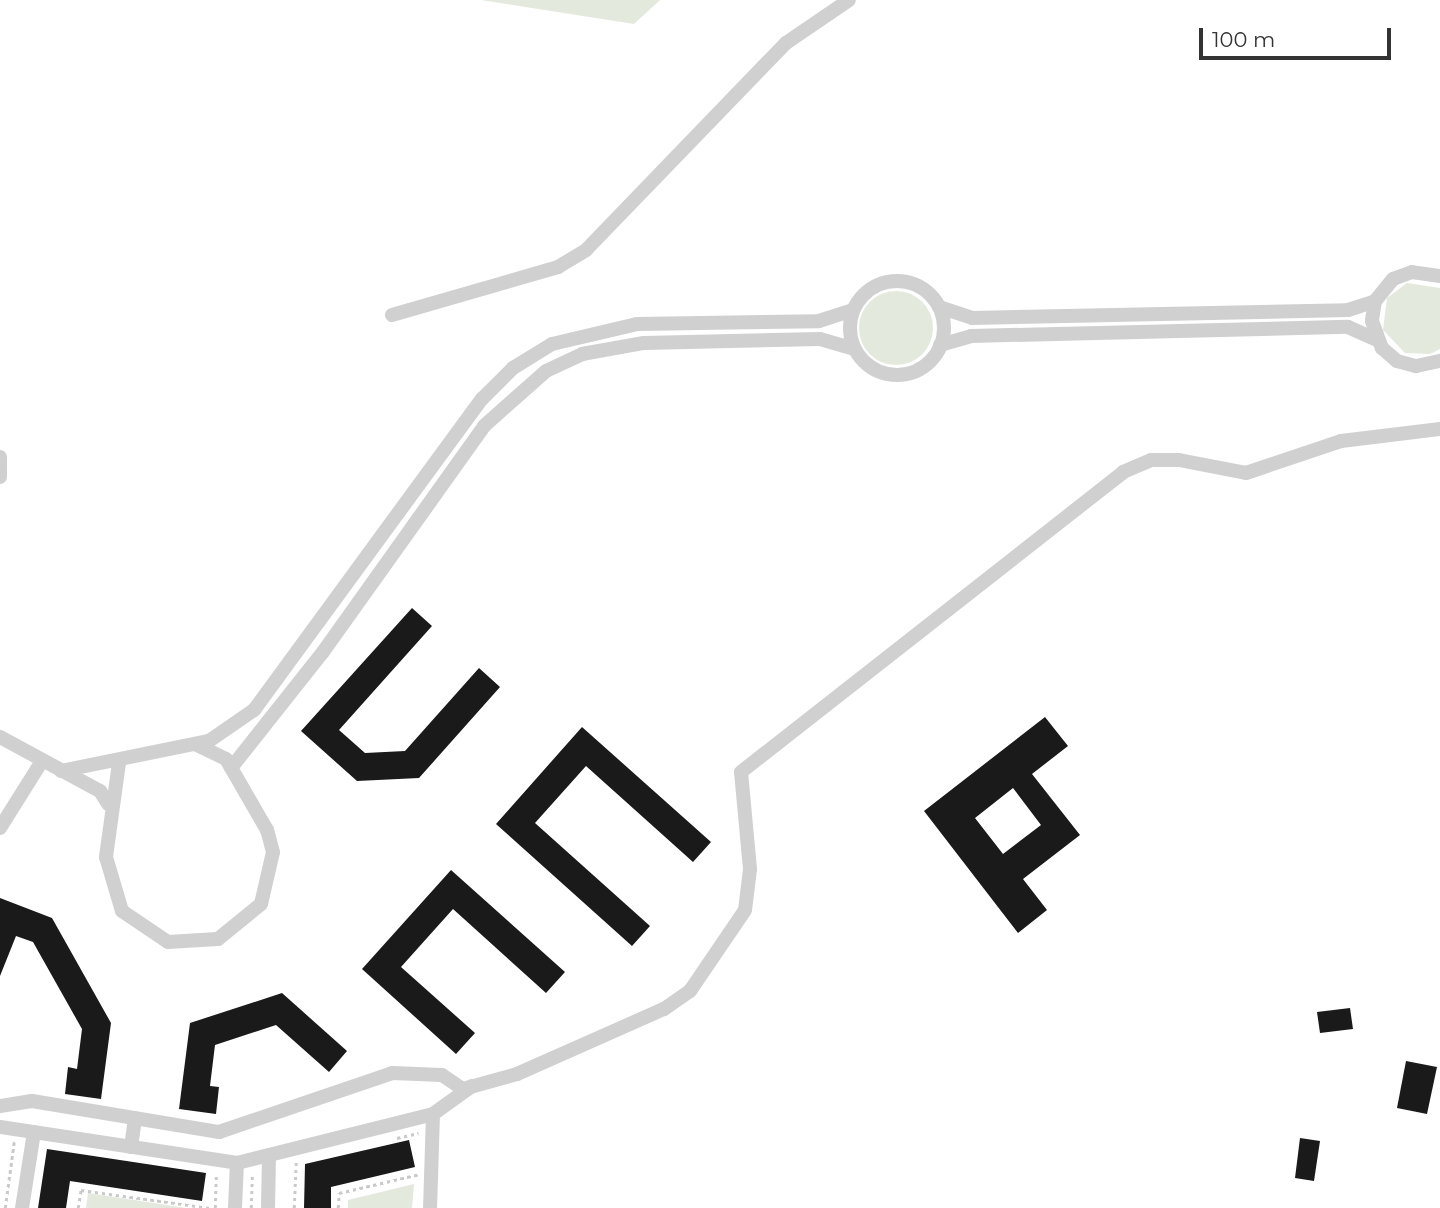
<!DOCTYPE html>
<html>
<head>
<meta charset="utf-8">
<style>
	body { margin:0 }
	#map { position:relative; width:1440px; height:1208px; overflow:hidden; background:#fff; font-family:Montserrat,sans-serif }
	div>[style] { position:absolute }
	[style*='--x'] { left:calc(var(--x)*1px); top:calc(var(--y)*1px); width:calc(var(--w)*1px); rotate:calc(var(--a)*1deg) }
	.green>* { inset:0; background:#e3e9dd }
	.round { border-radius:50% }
	.building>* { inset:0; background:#1a1a1a }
	.path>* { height:2.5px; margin-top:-1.25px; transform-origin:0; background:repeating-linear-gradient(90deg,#cacaca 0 3.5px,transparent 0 7px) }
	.minor>* { height:14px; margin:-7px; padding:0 7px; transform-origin:7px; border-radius:7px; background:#d0d0d0 }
	.minor>.ring { margin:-7px; padding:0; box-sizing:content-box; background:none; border:14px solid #d0d0d0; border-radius:50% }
	span { translate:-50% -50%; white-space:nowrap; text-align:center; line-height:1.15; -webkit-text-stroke:7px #fff; paint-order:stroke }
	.scale { position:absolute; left:1199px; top:28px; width:192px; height:32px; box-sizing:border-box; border:4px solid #333; border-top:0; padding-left:9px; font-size:21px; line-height:24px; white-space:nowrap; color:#333; -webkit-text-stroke:5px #fff; paint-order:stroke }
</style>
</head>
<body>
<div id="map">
	<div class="green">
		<div style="clip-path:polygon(481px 0,660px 0,634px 24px)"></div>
		<div style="clip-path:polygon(1407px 283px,1440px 288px,1440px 349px,1430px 354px,1405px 353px,1383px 330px,1387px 298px)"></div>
		<div class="round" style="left:859px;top:291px;width:74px;height:74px"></div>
		<div style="clip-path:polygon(414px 1184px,412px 1208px,348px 1208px,348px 1200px)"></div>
		<div style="clip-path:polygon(88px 1193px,186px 1208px,86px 1208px)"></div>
	</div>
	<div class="building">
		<div style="clip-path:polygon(412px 608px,432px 626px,339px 730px,365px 753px,405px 751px,479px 668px,500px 687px,419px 778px,357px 781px,301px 731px)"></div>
		<div style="clip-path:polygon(evenodd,1045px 717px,1068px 746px,1032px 774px,1080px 835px,1023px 879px,1047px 910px,1018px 933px,924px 811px,1045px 717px,1013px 788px,1041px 825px,1003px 854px,975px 818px,1013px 788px)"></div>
		<div style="clip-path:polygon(582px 727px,711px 842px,693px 862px,586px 766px,535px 823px,650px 926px,632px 946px,496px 824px)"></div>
		<div style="clip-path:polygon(451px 870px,565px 972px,546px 993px,453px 909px,401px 967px,475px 1033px,456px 1054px,362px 969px)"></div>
		<div style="clip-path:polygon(0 898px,52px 918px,111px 1023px,101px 1099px,65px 1094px,68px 1067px,77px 1069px,82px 1029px,33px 942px,16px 936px,0 976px)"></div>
		<div style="clip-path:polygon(282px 993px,347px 1051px,329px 1072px,276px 1025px,215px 1045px,210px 1086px,219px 1087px,216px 1114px,179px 1109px,190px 1023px)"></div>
		<div style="clip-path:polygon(1350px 1008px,1353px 1029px,1320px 1033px,1317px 1012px)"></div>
		<div style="clip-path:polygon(1406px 1061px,1437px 1067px,1427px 1114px,1397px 1108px)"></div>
		<div style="clip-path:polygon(1300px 1138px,1320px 1141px,1314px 1181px,1295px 1178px)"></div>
		<div style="clip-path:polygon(409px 1140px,415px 1167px,331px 1187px,331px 1208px,304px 1208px,305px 1164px)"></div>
		<div style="clip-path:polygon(47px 1149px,206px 1173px,202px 1201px,70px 1181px,66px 1208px,38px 1208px)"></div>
	</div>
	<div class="path">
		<div style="--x:397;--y:1138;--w:22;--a:-13"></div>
		<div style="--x:5;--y:1208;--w:67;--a:-82.2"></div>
		<div style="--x:78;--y:1208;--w:18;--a:-81"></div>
		<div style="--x:81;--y:1190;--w:130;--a:7.9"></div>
		<div style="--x:215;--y:1208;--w:35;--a:-88"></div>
		<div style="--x:251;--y:1208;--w:35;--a:-88"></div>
		<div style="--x:294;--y:1208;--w:46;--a:-87.5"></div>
		<div style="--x:338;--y:1208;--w:15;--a:-86"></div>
		<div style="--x:339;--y:1193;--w:83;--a:-13.2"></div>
	</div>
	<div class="minor">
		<div style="--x:1440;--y:276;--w:28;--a:-172"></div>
		<div style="--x:1412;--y:272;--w:20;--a:160"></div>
		<div style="--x:1393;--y:279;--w:28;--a:129"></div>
		<div style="--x:1375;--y:301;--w:20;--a:99"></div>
		<div style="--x:1372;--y:321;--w:29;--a:70"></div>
		<div style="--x:1382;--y:348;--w:20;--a:41"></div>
		<div style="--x:1397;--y:361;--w:20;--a:15"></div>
		<div style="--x:1416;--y:366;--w:25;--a:-12"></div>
		<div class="ring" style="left:850px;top:281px;width:80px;height:80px"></div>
		<div style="--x:939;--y:307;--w:35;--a:18"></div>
		<div style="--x:972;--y:318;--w:376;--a:-1.2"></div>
		<div style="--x:1348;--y:310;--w:28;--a:-18"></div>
		<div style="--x:392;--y:315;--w:173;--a:-16.1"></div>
		<div style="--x:558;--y:267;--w:33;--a:-31"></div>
		<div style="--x:586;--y:250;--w:288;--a:-46"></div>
		<div style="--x:786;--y:43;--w:76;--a:-34.3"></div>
		<div style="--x:940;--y:345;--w:32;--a:-16"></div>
		<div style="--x:971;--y:336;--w:377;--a:-1.4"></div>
		<div style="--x:1348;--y:327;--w:32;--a:24"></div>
		<div style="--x:0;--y:457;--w:20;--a:90"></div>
		<div style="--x:0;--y:737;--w:114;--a:28.4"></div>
		<div style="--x:100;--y:791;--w:15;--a:58"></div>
		<div style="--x:119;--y:763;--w:95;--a:97.9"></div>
		<div style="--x:106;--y:857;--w:56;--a:73.5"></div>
		<div style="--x:122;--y:911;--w:55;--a:34"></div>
		<div style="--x:168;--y:942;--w:50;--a:-3.4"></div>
		<div style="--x:218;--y:939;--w:55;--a:-39.1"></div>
		<div style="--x:261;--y:904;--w:53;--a:-77"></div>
		<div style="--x:273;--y:852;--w:23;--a:-105"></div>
		<div style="--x:267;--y:830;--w:82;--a:-120"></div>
		<div style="--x:226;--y:759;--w:34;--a:-154"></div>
		<div style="--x:231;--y:768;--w:148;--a:-51.6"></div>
		<div style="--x:323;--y:652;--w:277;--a:-54.5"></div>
		<div style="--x:484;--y:426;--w:83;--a:-41.6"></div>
		<div style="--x:546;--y:371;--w:40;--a:-25"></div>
		<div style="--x:582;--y:354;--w:63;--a:-10.1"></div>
		<div style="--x:644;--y:343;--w:176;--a:-1.3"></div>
		<div style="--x:820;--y:339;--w:35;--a:16"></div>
		<div style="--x:61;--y:771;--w:151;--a:-11.5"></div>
		<div style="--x:209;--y:741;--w:55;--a:-34.6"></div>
		<div style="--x:254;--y:710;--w:386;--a:-53.8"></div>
		<div style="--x:482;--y:399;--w:44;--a:-45"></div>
		<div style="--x:513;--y:368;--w:46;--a:-31.6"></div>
		<div style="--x:552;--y:344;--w:87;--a:-13.2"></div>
		<div style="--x:637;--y:324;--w:182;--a:-0.9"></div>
		<div style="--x:819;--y:321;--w:36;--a:-18"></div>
		<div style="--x:0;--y:828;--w:79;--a:-57.9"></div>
		<div style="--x:0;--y:1106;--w:32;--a:-9"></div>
		<div style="--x:32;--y:1101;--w:190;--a:9.4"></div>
		<div style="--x:219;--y:1132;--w:183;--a:-18.8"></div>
		<div style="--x:392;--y:1073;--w:50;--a:2.3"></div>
		<div style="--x:442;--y:1075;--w:25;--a:34"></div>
		<div style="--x:463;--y:1089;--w:56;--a:-15.5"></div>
		<div style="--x:517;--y:1074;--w:161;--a:-23.9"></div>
		<div style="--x:664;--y:1009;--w:32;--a:-35"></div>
		<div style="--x:690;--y:991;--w:98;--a:-55.8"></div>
		<div style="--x:745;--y:910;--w:41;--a:-83"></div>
		<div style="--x:750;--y:869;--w:97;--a:-95.3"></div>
		<div style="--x:741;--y:772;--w:486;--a:-38.1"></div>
		<div style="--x:1123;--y:472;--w:30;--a:-23"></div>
		<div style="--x:1151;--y:460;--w:28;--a:0"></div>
		<div style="--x:1179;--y:460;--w:68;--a:11"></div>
		<div style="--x:1246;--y:473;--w:100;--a:-18.6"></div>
		<div style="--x:1341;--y:441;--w:100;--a:-6.9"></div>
		<div style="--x:433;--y:1114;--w:48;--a:-35.7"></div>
		<div style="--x:0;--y:1127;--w:240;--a:8.6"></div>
		<div style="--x:237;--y:1163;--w:202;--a:-14"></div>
		<div style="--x:433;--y:1114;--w:94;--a:91.8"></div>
		<div style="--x:131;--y:1147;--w:29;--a:-82"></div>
		<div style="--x:22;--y:1208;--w:77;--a:-81"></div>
		<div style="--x:235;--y:1208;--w:45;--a:-87.5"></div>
		<div style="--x:268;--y:1208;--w:53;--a:-88.9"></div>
	</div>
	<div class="scale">100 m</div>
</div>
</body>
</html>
